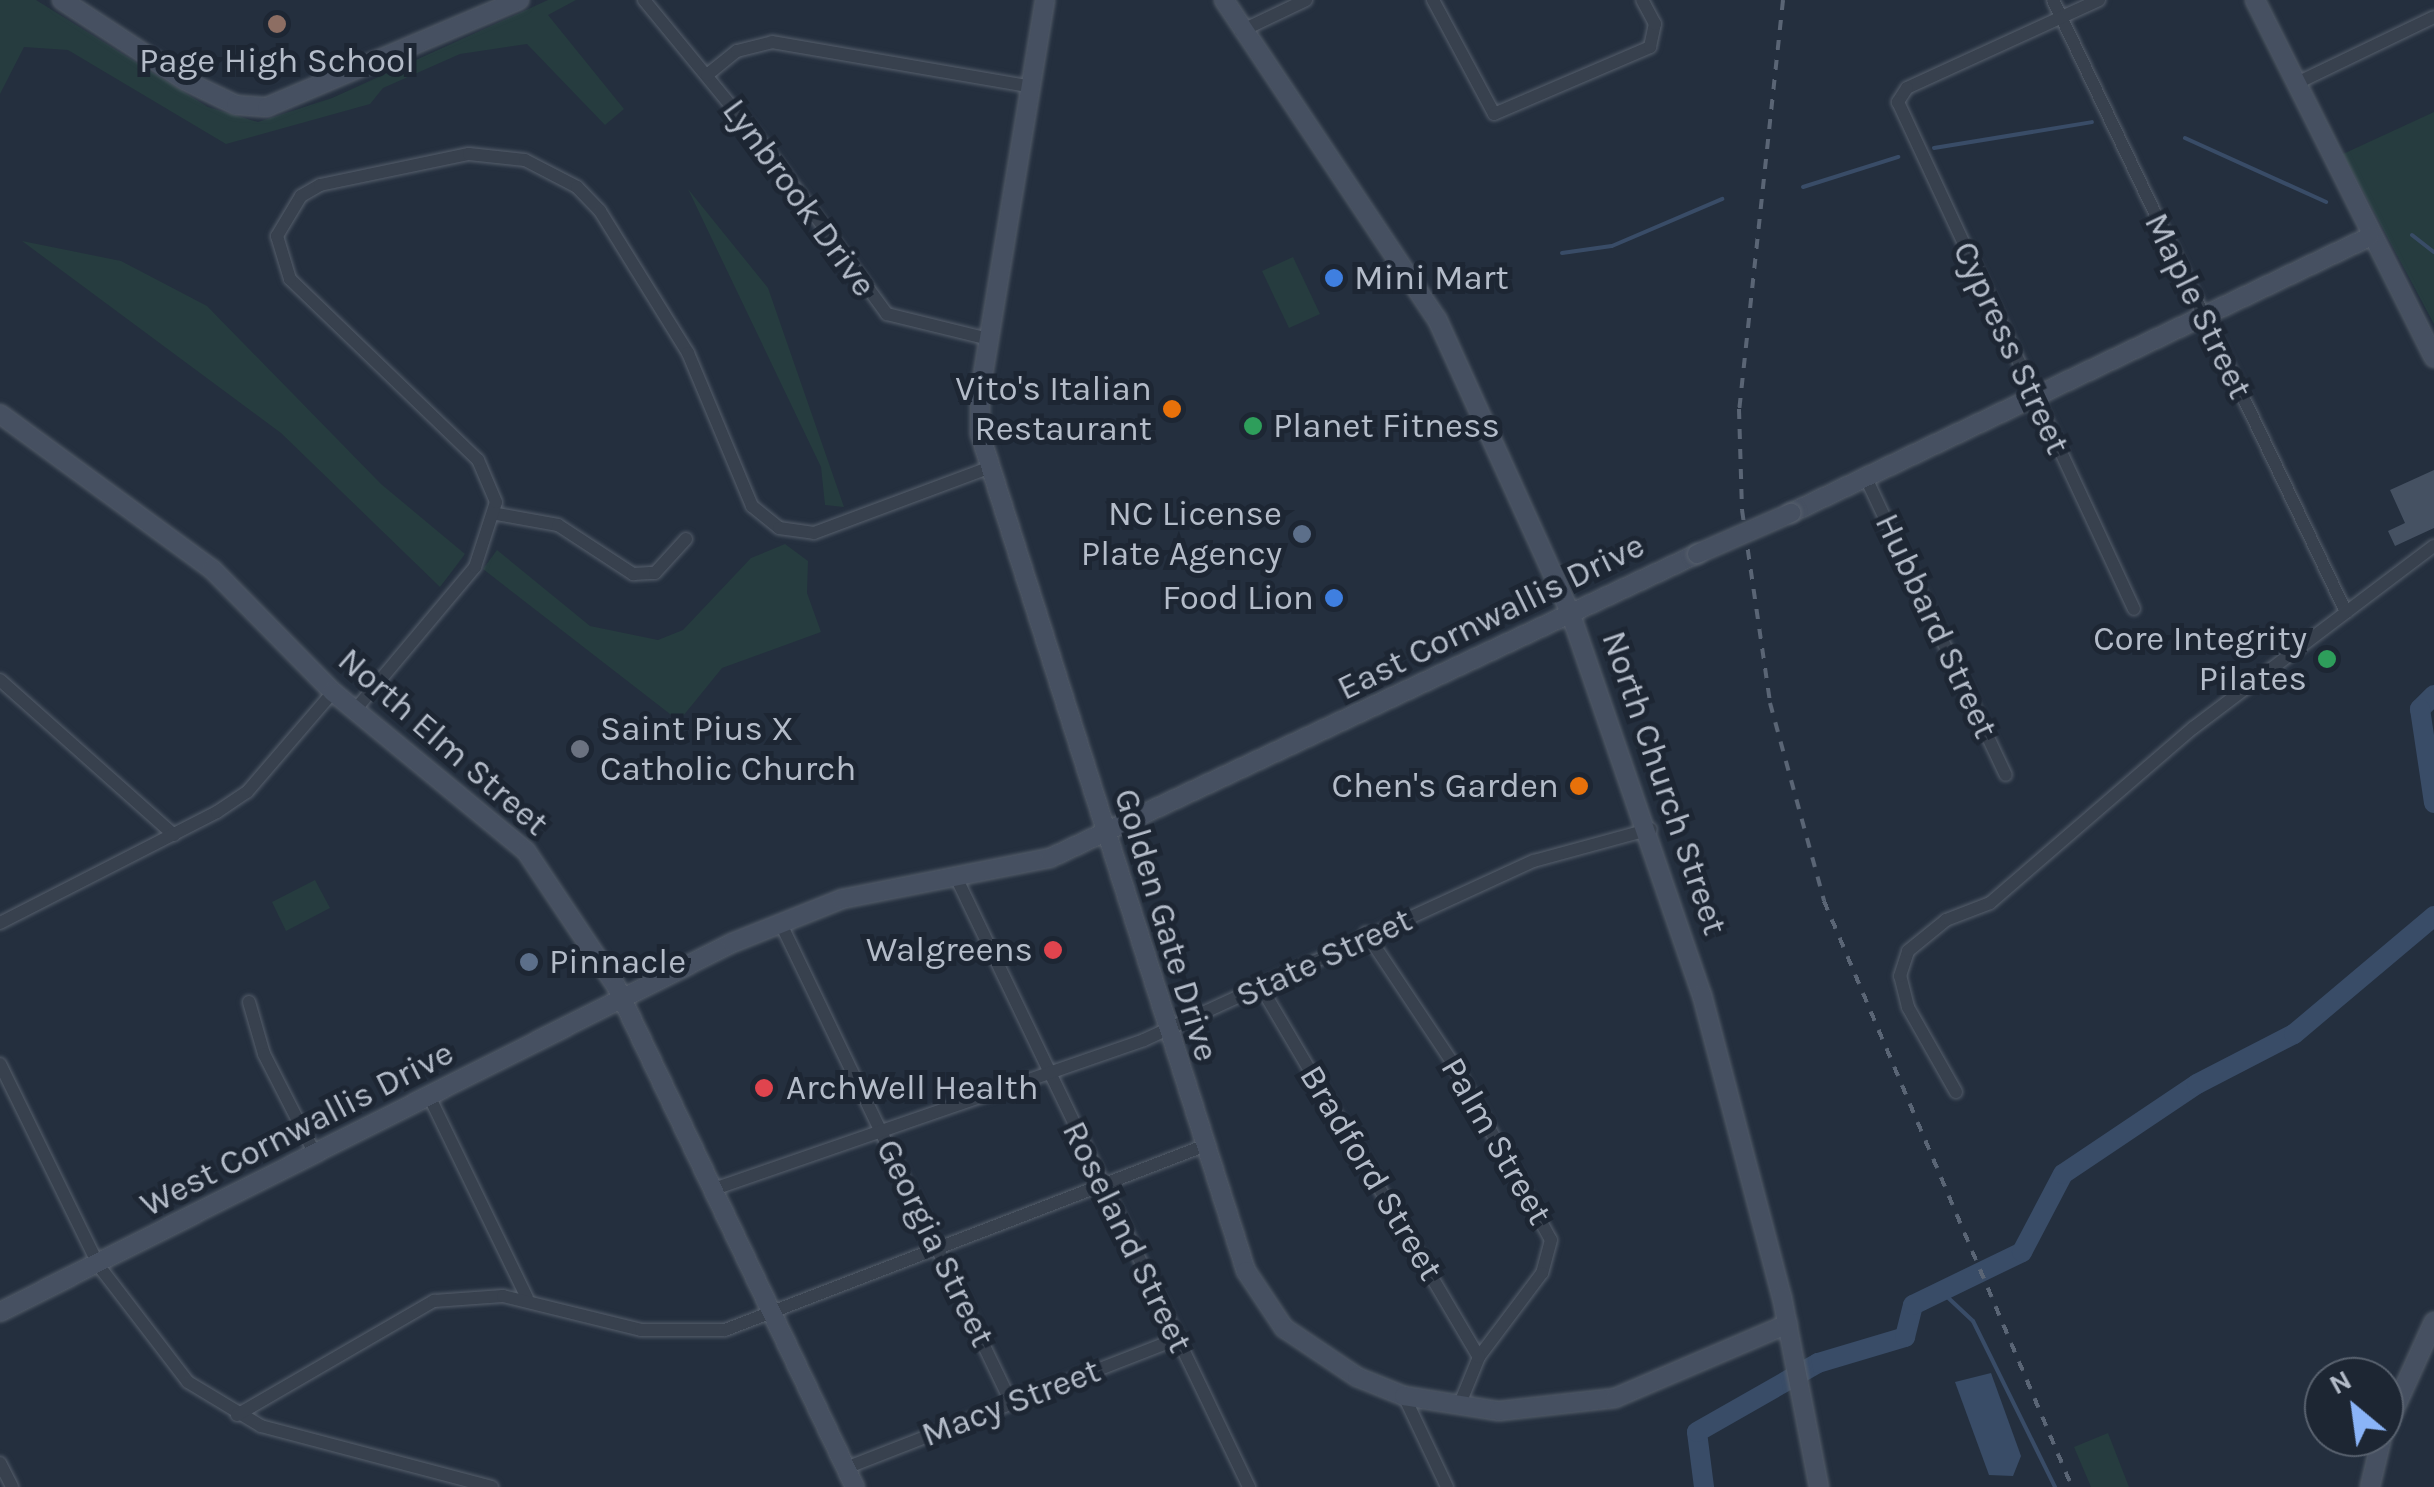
<!DOCTYPE html>
<html>
<head>
<meta charset="utf-8">
<style>
	body { margin:0 }
	#map { position:relative; width:2434px; height:1487px; overflow:hidden; background:#242f3e; font-family:Karla,sans-serif }
	div>[style] { position:absolute }
	[style*='--x'] { left:calc(var(--x)*1px); top:calc(var(--y)*1px); width:calc(var(--w)*1px); rotate:calc(var(--a)*1deg) }
	.green>* { inset:0; background:#263c3f }
	.water>* { inset:0; background:#394c67 }
	.stream>* { height:4px; margin:-2px; padding:0 2px; transform-origin:2px; border-radius:2px; background:#394c67 }
	.river>* { height:20px; margin:-10px; padding:0 10px; transform-origin:10px; border-radius:10px; background:#394c67 }
	.building>* { inset:0; background:#455162 }
	.roads { filter:drop-shadow(0 0 2px #565f6c) drop-shadow(0 0 2px #565f6c) }
	.street>* { height:12px; margin:-6px; padding:0 6px; transform-origin:6px; border-radius:6px; background:#38414e }
	.secondary>* { height:18px; margin:-9px; padding:0 9px; transform-origin:9px; border-radius:9px; background:#465061 }
	.rail>* { height:4px; margin-top:-2px; transform-origin:0; background:repeating-linear-gradient(90deg,#5a6575 0 10px,transparent 0 20px) }
	.bridges { filter:drop-shadow(0 0 2px #565f6c) drop-shadow(0 0 2px #565f6c) }
	.secondary-bridge>* { height:18px; margin:-9px; padding:0 9px; transform-origin:9px; border-radius:9px; background:#465061 }
	.dots>* { width:28px; height:28px; translate:-50% -50%; box-sizing:border-box; border:5px solid #1d2633; border-radius:50% }
	span { translate:-50% -50%; white-space:nowrap; text-align:center; line-height:1.15; -webkit-text-stroke:10px #1d2633; paint-order:stroke }
	.poi-label { font-size:35px; color:#b4bcc9 }
	.left { translate:0 -50%; text-align:left }
	.right { translate:-100% -50%; text-align:right }
	.street-label { font-size:35px; color:#b4bcc9 }
	.north { position:absolute; left:2304px; top:1357px; width:100px; height:100px; box-sizing:border-box; background:#1d2633; border:2px solid #59626f; border-radius:50%; rotate:331deg; font-size:28px; font-weight:700; line-height:40px; text-align:center; color:#b4bcc9 }
	.north::after { content:''; display:block; margin:auto; width:35px; height:45px; background:#8ab4f8; clip-path:polygon(50% 0,100% 100%,50% 72%,0 100%) }
</style>
</head>
<body>
<div id="map">
	<div class="green">
		<div style="clip-path:polygon(0 0,36px 0,208px 107px,258px 122px,332px 98px,548px 0,576px 0,548px 15px,624px 109px,605px 125px,527px 44px,460px 54px,383px 88px,370px 104px,226px 144px,68px 50px,24px 47px,0 94px)"></div>
		<div style="clip-path:polygon(2434px 112px,2434px 324px,2343px 154px)"></div>
		<div style="clip-path:polygon(688px 189px,768px 288px,844px 507px,825px 505px,821px 467px)"></div>
		<div style="clip-path:polygon(22px 241px,121px 261px,207px 306px,381px 484px,465px 554px,440px 587px,281px 433px)"></div>
		<div style="clip-path:polygon(1293px 257px,1320px 314px,1289px 328px,1262px 271px)"></div>
		<div style="clip-path:polygon(785px 544px,808px 561px,807px 593px,821px 632px,722px 668px,679px 721px,483px 569px,497px 550px,590px 626px,658px 640px,683px 630px,751px 558px)"></div>
		<div style="clip-path:polygon(315px 880px,330px 908px,286px 931px,272px 902px)"></div>
		<div style="clip-path:polygon(2108px 1433px,2129px 1487px,2091px 1487px,2074px 1447px)"></div>
	</div>
	<div class="water">
		<div style="clip-path:polygon(1991px 1373px,2021px 1456px,2013px 1476px,1989px 1475px,1955px 1382px)"></div>
	</div>
	<div class="stream">
		<div style="--x:2185;--y:138;--w:155;--a:24.4"></div>
		<div style="--x:1934;--y:148;--w:160;--a:-9.3"></div>
		<div style="--x:1803;--y:187;--w:100;--a:-17.5"></div>
		<div style="--x:2412;--y:235;--w:28;--a:38"></div>
		<div style="--x:1562;--y:253;--w:50;--a:-8"></div>
		<div style="--x:1612;--y:246;--w:120;--a:-23.1"></div>
		<div style="--x:1942;--y:1292;--w:42;--a:43.1"></div>
		<div style="--x:1973;--y:1321;--w:185;--a:63.7"></div>
	</div>
	<div class="river">
		<div style="--x:2434;--y:695;--w:20;--a:135"></div>
		<div style="--x:2420;--y:709;--w:95;--a:81.5"></div>
		<div style="--x:1704;--y:1487;--w:55;--a:-97.3"></div>
		<div style="--x:1697;--y:1432;--w:139;--a:-29.7"></div>
		<div style="--x:1818;--y:1363;--w:91;--a:-16.6"></div>
		<div style="--x:1905;--y:1337;--w:33;--a:-76"></div>
		<div style="--x:1913;--y:1305;--w:121;--a:-25.9"></div>
		<div style="--x:2022;--y:1252;--w:88;--a:-62.3"></div>
		<div style="--x:2063;--y:1174;--w:161;--a:-33.9"></div>
		<div style="--x:2197;--y:1084;--w:109;--a:-27.3"></div>
		<div style="--x:2294;--y:1034;--w:183;--a:-40.1"></div>
	</div>
	<div class="building">
		<div style="clip-path:polygon(2434px 470px,2434px 528px,2395px 546px,2388px 531px,2405px 523px,2390px 490px)"></div>
	</div>
	<div class="roads">
		<div class="street">
			<div style="--x:644;--y:0;--w:195;--a:50.6"></div>
			<div style="--x:768;--y:151;--w:202;--a:53.9"></div>
			<div style="--x:887;--y:314;--w:105;--a:13.8"></div>
			<div style="--x:1433;--y:0;--w:129;--a:61.8"></div>
			<div style="--x:1494;--y:114;--w:170;--a:-23.2"></div>
			<div style="--x:1650;--y:47;--w:24;--a:-78"></div>
			<div style="--x:1655;--y:24;--w:27;--a:-118"></div>
			<div style="--x:2053;--y:0;--w:679;--a:64.42"></div>
			<div style="--x:2099;--y:0;--w:211;--a:155.4"></div>
			<div style="--x:1907;--y:88;--w:17;--a:123"></div>
			<div style="--x:1898;--y:102;--w:559;--a:65.04"></div>
			<div style="--x:1241;--y:31;--w:72;--a:-25.5"></div>
			<div style="--x:707;--y:75;--w:38;--a:-39"></div>
			<div style="--x:737;--y:51;--w:36;--a:-14"></div>
			<div style="--x:772;--y:42;--w:264;--a:9.8"></div>
			<div style="--x:2295;--y:84;--w:154;--a:-25.7"></div>
			<div style="--x:1866;--y:478;--w:328;--a:64.8"></div>
			<div style="--x:497;--y:514;--w:62;--a:10.2"></div>
			<div style="--x:558;--y:525;--w:90;--a:33.2"></div>
			<div style="--x:633;--y:574;--w:22;--a:-3"></div>
			<div style="--x:655;--y:573;--w:46;--a:-47.6"></div>
			<div style="--x:0;--y:680;--w:233;--a:41.7"></div>
			<div style="--x:355;--y:710;--w:187;--a:-50"></div>
			<div style="--x:475;--y:567;--w:68;--a:-72.1"></div>
			<div style="--x:496;--y:502;--w:46;--a:-113.2"></div>
			<div style="--x:478;--y:460;--w:261;--a:-136.1"></div>
			<div style="--x:290;--y:279;--w:45;--a:-106.8"></div>
			<div style="--x:277;--y:236;--w:47;--a:-59"></div>
			<div style="--x:301;--y:196;--w:22;--a:-30"></div>
			<div style="--x:320;--y:185;--w:152;--a:-11.8"></div>
			<div style="--x:469;--y:154;--w:56;--a:6.1"></div>
			<div style="--x:525;--y:160;--w:59;--a:27.4"></div>
			<div style="--x:577;--y:187;--w:33;--a:46"></div>
			<div style="--x:600;--y:211;--w:167;--a:58.2"></div>
			<div style="--x:688;--y:353;--w:166;--a:67.3"></div>
			<div style="--x:752;--y:506;--w:35;--a:39"></div>
			<div style="--x:779;--y:528;--w:35;--a:8"></div>
			<div style="--x:814;--y:533;--w:186;--a:-20.5"></div>
			<div style="--x:956;--y:877;--w:677;--a:64.34"></div>
			<div style="--x:780;--y:922;--w:533;--a:64.3"></div>
			<div style="--x:0;--y:923;--w:244;--a:-27.1"></div>
			<div style="--x:217;--y:812;--w:36;--a:-34"></div>
			<div style="--x:247;--y:792;--w:132;--a:-49.3"></div>
			<div style="--x:1366;--y:933;--w:162;--a:56.3"></div>
			<div style="--x:1456;--y:1068;--w:196;--a:61.1"></div>
			<div style="--x:1551;--y:1240;--w:34;--a:105"></div>
			<div style="--x:1542;--y:1273;--w:105;--a:126.9"></div>
			<div style="--x:1479;--y:1357;--w:53;--a:112.2"></div>
			<div style="--x:1262;--y:989;--w:427;--a:59.5"></div>
			<div style="--x:249;--y:1002;--w:54;--a:73.9"></div>
			<div style="--x:264;--y:1054;--w:114;--a:63"></div>
			<div style="--x:0;--y:1064;--w:225;--a:63.9"></div>
			<div style="--x:99;--y:1266;--w:146;--a:52.5"></div>
			<div style="--x:188;--y:1382;--w:85;--a:31.1"></div>
			<div style="--x:261;--y:1426;--w:239;--a:14.8"></div>
			<div style="--x:1956;--y:1092;--w:98;--a:-119.5"></div>
			<div style="--x:1908;--y:1007;--w:32;--a:-104"></div>
			<div style="--x:1900;--y:976;--w:26;--a:-72"></div>
			<div style="--x:1908;--y:951;--w:49;--a:-39.2"></div>
			<div style="--x:1946;--y:920;--w:47;--a:-21.1"></div>
			<div style="--x:1990;--y:903;--w:268;--a:-40.8"></div>
			<div style="--x:2193;--y:728;--w:302;--a:-37.1"></div>
			<div style="--x:430;--y:1098;--w:222;--a:64.1"></div>
			<div style="--x:714;--y:1189;--w:455;--a:-19.1"></div>
			<div style="--x:1144;--y:1040;--w:429;--a:-24.7"></div>
			<div style="--x:1534;--y:861;--w:121;--a:-15.3"></div>
			<div style="--x:1404;--y:1396;--w:101;--a:64.7"></div>
			<div style="--x:237;--y:1415;--w:228;--a:-30.1"></div>
			<div style="--x:434;--y:1301;--w:69;--a:-4.1"></div>
			<div style="--x:503;--y:1296;--w:142;--a:13.8"></div>
			<div style="--x:641;--y:1330;--w:84;--a:0"></div>
			<div style="--x:725;--y:1330;--w:510;--a:-21.03"></div>
			<div style="--x:0;--y:1463;--w:27;--a:63"></div>
			<div style="--x:846;--y:1468;--w:355;--a:-21.3"></div>
		</div>
		<div class="secondary">
			<div style="--x:62;--y:0;--w:148;--a:33.2"></div>
			<div style="--x:186;--y:81;--w:55;--a:25.6"></div>
			<div style="--x:236;--y:105;--w:31;--a:4"></div>
			<div style="--x:267;--y:107;--w:274;--a:-23"></div>
			<div style="--x:1045;--y:0;--w:399;--a:99.4"></div>
			<div style="--x:980;--y:394;--w:40;--a:90"></div>
			<div style="--x:980;--y:434;--w:878;--a:72.37"></div>
			<div style="--x:1246;--y:1271;--w:69;--a:56.3"></div>
			<div style="--x:1284;--y:1328;--w:88;--a:33.9"></div>
			<div style="--x:1357;--y:1377;--w:51;--a:22"></div>
			<div style="--x:1404;--y:1396;--w:96;--a:9"></div>
			<div style="--x:1499;--y:1411;--w:117;--a:-6.4"></div>
			<div style="--x:1615;--y:1398;--w:188;--a:-23.2"></div>
			<div style="--x:1224;--y:0;--w:384;--a:56.3"></div>
			<div style="--x:1437;--y:319;--w:325;--a:65.6"></div>
			<div style="--x:1571;--y:615;--w:402;--a:71"></div>
			<div style="--x:1702;--y:995;--w:312;--a:75.2"></div>
			<div style="--x:1782;--y:1297;--w:194;--a:79"></div>
			<div style="--x:2255;--y:0;--w:400;--a:63.4"></div>
			<div style="--x:0;--y:414;--w:263;--a:36.2"></div>
			<div style="--x:212;--y:569;--w:173;--a:45.5"></div>
			<div style="--x:333;--y:692;--w:250;--a:39.5"></div>
			<div style="--x:526;--y:851;--w:162;--a:56.3"></div>
			<div style="--x:616;--y:986;--w:555;--a:64.5"></div>
			<div style="--x:1791;--y:513;--w:641;--a:-25.52"></div>
			<div style="--x:0;--y:1312;--w:820;--a:-26.75"></div>
			<div style="--x:732;--y:943;--w:118;--a:-21.8"></div>
			<div style="--x:842;--y:899;--w:212;--a:-11.2"></div>
			<div style="--x:1050;--y:858;--w:715;--a:-25.17"></div>
			<div style="--x:2384;--y:1432;--w:121;--a:-65.6"></div>
			<div style="--x:2370;--y:1487;--w:51;--a:-76.5"></div>
		</div>
	</div>
	<div class="rail">
		<div style="--x:1783;--y:0;--w:411;--a:96.1"></div>
		<div style="--x:1739;--y:409;--w:101;--a:88.3"></div>
		<div style="--x:1742;--y:510;--w:195;--a:81.7"></div>
		<div style="--x:1770;--y:703;--w:205;--a:74.7"></div>
		<div style="--x:1824;--y:901;--w:636;--a:67.06"></div>
	</div>
	<div class="bridges">
		<div class="secondary-bridge">
			<div style="--x:1697;--y:554;--w:103;--a:-23.6"></div>
		</div>
	</div>
	<div class="dots">
		<div style="left:277px;top:24px;background:#8d6e63"></div>
		<div style="left:1334px;top:278px;background:#3f7fe0"></div>
		<div style="left:1172px;top:409px;background:#e8710a"></div>
		<div style="left:1253px;top:426px;background:#2e9e5b"></div>
		<div style="left:1302px;top:534px;background:#5c6f8a"></div>
		<div style="left:1334px;top:598px;background:#3f7fe0"></div>
		<div style="left:2327px;top:659px;background:#2e9e5b"></div>
		<div style="left:580px;top:749px;background:#6b7280"></div>
		<div style="left:1579px;top:786px;background:#e8710a"></div>
		<div style="left:1053px;top:950px;background:#e0444e"></div>
		<div style="left:529px;top:962px;background:#5c6f8a"></div>
		<div style="left:764px;top:1088px;background:#e0444e"></div>
	</div>
	<div class="poi-label">
		<span style="left:277px;top:61px">Page High School</span>
		<span class="left" style="left:1354px;top:278px">Mini Mart</span>
		<span class="right" style="left:1152px;top:409px">Vito's Italian<br>Restaurant</span>
		<span class="left" style="left:1273px;top:426px">Planet Fitness</span>
		<span class="right" style="left:1282px;top:534px">NC License<br>Plate Agency</span>
		<span class="right" style="left:1314px;top:598px">Food Lion</span>
		<span class="right" style="left:2307px;top:659px">Core Integrity<br>Pilates</span>
		<span class="left" style="left:600px;top:749px">Saint Pius X<br>Catholic Church</span>
		<span class="right" style="left:1559px;top:786px">Chen's Garden</span>
		<span class="right" style="left:1033px;top:950px">Walgreens</span>
		<span class="left" style="left:549px;top:962px">Pinnacle</span>
		<span class="left" style="left:786px;top:1088px">ArchWell Health</span>
	</div>
	<div class="street-label">
		<span style="left:799px;top:198px;rotate:54deg">Lynbrook Drive</span>
		<span style="left:2198px;top:306px;rotate:64deg">Maple Street</span>
		<span style="left:2011px;top:348px;rotate:65deg">Cypress Street</span>
		<span style="left:1491px;top:617px;rotate:-26deg">East Cornwallis Drive</span>
		<span style="left:1936px;top:626px;rotate:65deg">Hubbard Street</span>
		<span style="left:443px;top:742px;rotate:41deg">North Elm Street</span>
		<span style="left:1664px;top:783px;rotate:71deg">North Church Street</span>
		<span style="left:1166px;top:925px;rotate:73deg">Golden Gate Drive</span>
		<span style="left:1324px;top:958px;rotate:-25deg">State Street</span>
		<span style="left:297px;top:1129px;rotate:-27deg">West Cornwallis Drive</span>
		<span style="left:1496px;top:1141px;rotate:60deg">Palm Street</span>
		<span style="left:1371px;top:1173px;rotate:59deg">Bradford Street</span>
		<span style="left:1127px;top:1237px;rotate:64deg">Roseland Street</span>
		<span style="left:935px;top:1243px;rotate:64deg">Georgia Street</span>
		<span style="left:1011px;top:1403px;rotate:-21deg">Macy Street</span>
	</div>
	<div class="north">N</div>
</div>
</body>
</html>
